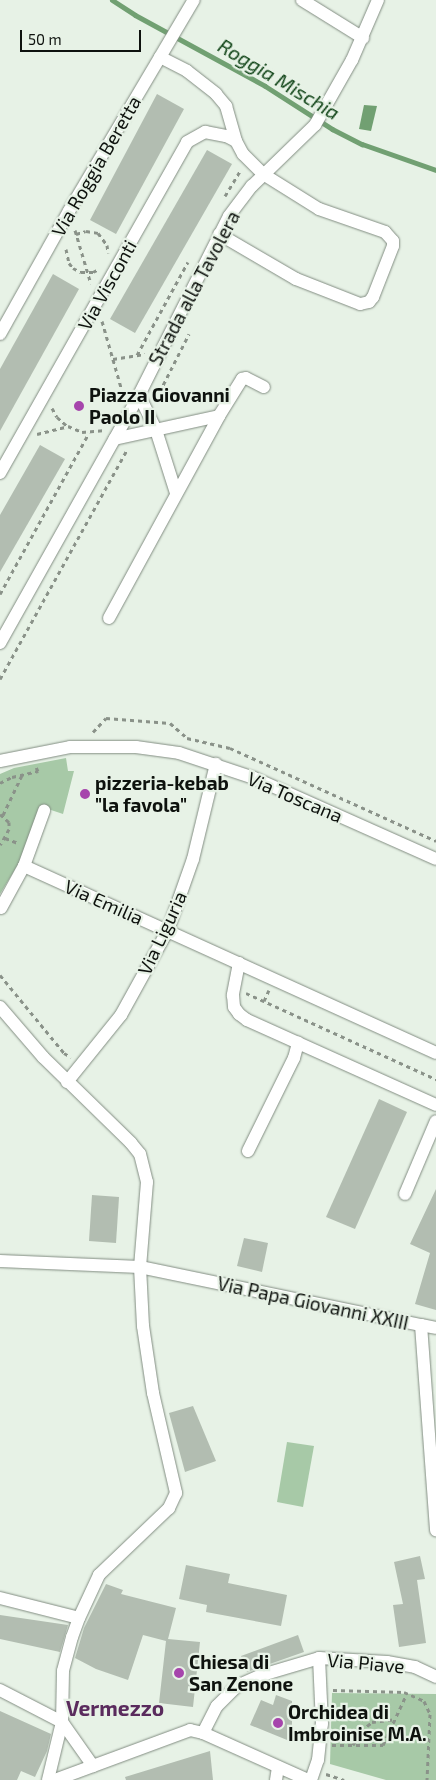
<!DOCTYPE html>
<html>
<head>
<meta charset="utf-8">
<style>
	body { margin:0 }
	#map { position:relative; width:436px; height:1780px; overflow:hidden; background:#e7f2e6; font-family:"Exo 2",sans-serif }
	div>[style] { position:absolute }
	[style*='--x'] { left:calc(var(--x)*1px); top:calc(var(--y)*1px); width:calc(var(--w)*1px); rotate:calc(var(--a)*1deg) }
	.green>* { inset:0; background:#a7c9a7 }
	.water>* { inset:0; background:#71a072 }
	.stream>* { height:5px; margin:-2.5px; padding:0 2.5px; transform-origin:2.5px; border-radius:2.5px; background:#71a072 }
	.building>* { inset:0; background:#b2bdb1 }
	.path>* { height:3px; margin-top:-1.5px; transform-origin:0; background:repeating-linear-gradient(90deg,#8a9289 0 4px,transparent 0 8px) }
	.roads { filter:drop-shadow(0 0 1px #828d82) drop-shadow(0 0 1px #828d82) }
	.minor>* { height:12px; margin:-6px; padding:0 6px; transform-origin:6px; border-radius:6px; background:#fff }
	.dots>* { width:14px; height:14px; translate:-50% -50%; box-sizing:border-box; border:2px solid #e7f2e6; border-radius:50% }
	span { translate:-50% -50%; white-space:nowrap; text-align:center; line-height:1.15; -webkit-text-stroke:4.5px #e7f2e6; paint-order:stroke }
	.street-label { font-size:19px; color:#0e120e }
	.poi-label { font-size:19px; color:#0e120e; font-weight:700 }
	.left { translate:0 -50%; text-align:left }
	.water-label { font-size:20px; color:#0f4316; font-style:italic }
	.quarter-label { font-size:21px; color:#5a2b5d; font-weight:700 }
	.scale { position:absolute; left:20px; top:30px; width:121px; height:22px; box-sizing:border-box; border:2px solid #0e120e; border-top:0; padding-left:6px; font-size:15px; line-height:18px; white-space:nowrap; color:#0e120e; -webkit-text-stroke:4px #e7f2e6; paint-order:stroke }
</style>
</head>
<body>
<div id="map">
	<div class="green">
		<div style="clip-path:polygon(66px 758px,68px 771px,74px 771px,63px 814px,42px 807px,19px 863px,0 894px,0 774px,14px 768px)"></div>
		<div style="clip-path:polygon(287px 1442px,314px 1446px,303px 1507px,277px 1502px)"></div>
		<div style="clip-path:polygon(332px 1693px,436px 1694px,436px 1780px,386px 1780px,330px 1764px)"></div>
	</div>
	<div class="water">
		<div style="clip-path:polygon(364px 105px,377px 106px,371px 131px,359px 129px)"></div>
	</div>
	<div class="stream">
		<div style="--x:112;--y:0;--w:27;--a:33"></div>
		<div style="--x:135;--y:15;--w:148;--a:28.6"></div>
		<div style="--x:265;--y:86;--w:80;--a:32.7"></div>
		<div style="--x:332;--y:129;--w:34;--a:27"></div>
		<div style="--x:362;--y:144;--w:78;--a:19.4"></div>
	</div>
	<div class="building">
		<div style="clip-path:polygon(157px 94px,184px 109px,116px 234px,90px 220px)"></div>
		<div style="clip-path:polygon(207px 150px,232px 164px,135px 333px,110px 319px)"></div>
		<div style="clip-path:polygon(53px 274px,79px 289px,0 431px,0 369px)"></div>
		<div style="clip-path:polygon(40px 445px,65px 459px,0 572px,0 515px)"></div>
		<div style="clip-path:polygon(379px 1099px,407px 1112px,355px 1229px,326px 1217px)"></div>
		<div style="clip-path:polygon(436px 1189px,436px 1310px,415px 1304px,430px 1253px,410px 1244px)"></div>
		<div style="clip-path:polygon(92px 1195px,119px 1197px,116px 1243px,89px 1241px)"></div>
		<div style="clip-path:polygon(244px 1238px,268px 1243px,262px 1272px,237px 1266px)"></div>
		<div style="clip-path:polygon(193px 1406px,216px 1461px,185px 1472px,169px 1413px)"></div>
		<div style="clip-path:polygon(420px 1556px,425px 1579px,417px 1580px,426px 1643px,399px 1647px,393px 1605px,403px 1604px,394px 1562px)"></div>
		<div style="clip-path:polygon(186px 1565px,230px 1574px,228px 1583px,287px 1595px,281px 1626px,206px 1612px,207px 1605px,179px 1599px)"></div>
		<div style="clip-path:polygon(106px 1584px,123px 1590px,121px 1594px,176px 1608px,168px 1639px,200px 1642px,193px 1707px,159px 1703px,166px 1641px,143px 1635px,128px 1680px,96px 1669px,75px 1658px,84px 1628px)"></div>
		<div style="clip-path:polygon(0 1615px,68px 1625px,60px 1652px,0 1639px)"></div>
		<div style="clip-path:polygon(298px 1635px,304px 1652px,247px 1672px,241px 1656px)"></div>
		<div style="clip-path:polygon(276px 1695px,292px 1701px,292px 1742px,250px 1725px,261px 1700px,273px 1705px)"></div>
		<div style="clip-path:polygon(0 1711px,51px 1734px,47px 1751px,35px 1777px,21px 1771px,17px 1780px,0 1780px)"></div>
		<div style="clip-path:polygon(210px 1751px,213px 1780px,126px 1780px,125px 1777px)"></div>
	</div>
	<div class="path">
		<div style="--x:225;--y:196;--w:31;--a:-59"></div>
		<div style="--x:75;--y:230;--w:56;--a:73.5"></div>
		<div style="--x:76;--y:234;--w:10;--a:-17"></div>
		<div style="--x:86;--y:231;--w:12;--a:9"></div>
		<div style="--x:98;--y:233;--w:15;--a:53"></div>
		<div style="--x:107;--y:245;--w:8;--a:83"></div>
		<div style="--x:66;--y:249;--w:14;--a:78"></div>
		<div style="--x:69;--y:263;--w:6;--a:51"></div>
		<div style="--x:73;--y:268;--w:9;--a:27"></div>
		<div style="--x:81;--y:272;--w:12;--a:0"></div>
		<div style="--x:93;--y:272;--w:7;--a:-27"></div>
		<div style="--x:102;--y:321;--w:76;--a:74"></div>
		<div style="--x:137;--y:355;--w:106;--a:-61.3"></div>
		<div style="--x:113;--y:359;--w:32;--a:-9"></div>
		<div style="--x:156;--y:399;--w:73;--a:-63.1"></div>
		<div style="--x:52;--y:408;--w:10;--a:61"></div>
		<div style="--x:57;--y:417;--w:13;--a:42"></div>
		<div style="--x:37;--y:434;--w:32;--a:-14"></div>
		<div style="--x:68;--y:426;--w:15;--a:23"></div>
		<div style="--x:82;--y:432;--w:21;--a:-5"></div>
		<div style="--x:0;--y:594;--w:184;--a:-61.1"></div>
		<div style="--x:0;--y:679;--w:262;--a:-61"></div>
		<div style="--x:93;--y:732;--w:19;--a:-47"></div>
		<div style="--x:106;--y:718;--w:64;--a:4.5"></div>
		<div style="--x:170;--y:723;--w:23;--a:41"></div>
		<div style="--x:187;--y:738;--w:44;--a:13.1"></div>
		<div style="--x:230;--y:748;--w:226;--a:24.3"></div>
		<div style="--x:0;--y:783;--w:13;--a:-27"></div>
		<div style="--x:12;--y:777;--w:27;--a:-13"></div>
		<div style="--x:38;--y:771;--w:4;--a:-117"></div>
		<div style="--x:0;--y:814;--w:12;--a:42"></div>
		<div style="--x:9;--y:822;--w:7;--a:90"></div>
		<div style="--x:9;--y:829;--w:18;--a:119"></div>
		<div style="--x:3;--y:815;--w:44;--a:-64.6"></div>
		<div style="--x:5;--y:838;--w:14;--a:21"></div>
		<div style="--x:0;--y:975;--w:101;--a:50.6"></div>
		<div style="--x:64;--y:1053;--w:8;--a:30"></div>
		<div style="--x:246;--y:993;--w:209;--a:24.4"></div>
		<div style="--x:264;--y:1001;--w:12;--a:-66"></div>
		<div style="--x:333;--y:1690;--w:71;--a:1.6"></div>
		<div style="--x:404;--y:1692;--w:22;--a:24"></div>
		<div style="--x:424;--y:1701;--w:14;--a:65"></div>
		<div style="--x:430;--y:1714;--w:66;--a:92.6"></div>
		<div style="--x:332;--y:1745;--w:51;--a:0"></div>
		<div style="--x:383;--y:1745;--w:57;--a:-65.2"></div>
		<div style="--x:353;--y:1745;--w:16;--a:-60"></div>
		<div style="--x:361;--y:1731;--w:14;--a:-39"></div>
		<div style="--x:372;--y:1722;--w:23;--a:-7"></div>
		<div style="--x:326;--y:1774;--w:19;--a:18"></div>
	</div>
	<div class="roads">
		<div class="minor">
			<div style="--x:302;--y:0;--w:72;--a:31.9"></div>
			<div style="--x:160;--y:57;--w:30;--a:27"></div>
			<div style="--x:187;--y:71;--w:37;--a:38"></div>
			<div style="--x:216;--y:94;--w:16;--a:50"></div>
			<div style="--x:226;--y:106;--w:36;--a:74"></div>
			<div style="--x:236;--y:141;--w:15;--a:62"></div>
			<div style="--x:243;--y:154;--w:28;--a:45"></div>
			<div style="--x:263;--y:174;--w:66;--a:32"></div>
			<div style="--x:319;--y:209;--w:70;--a:19.2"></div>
			<div style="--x:385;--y:232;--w:12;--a:48"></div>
			<div style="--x:393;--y:241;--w:5;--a:90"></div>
			<div style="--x:393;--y:246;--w:55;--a:111.4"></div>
			<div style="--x:373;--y:297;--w:6;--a:129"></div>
			<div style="--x:369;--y:302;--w:9;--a:167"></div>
			<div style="--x:360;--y:304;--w:69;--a:-158.7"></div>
			<div style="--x:296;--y:279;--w:89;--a:-149.7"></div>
			<div style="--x:0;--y:334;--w:141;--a:-60.7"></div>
			<div style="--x:69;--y:211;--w:245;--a:-59.4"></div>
			<div style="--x:139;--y:395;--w:39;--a:64"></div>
			<div style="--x:156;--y:430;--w:66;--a:72.4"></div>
			<div style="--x:219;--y:416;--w:44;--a:-58.1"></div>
			<div style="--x:242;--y:379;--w:4;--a:-14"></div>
			<div style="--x:246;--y:378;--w:20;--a:27"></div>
			<div style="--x:0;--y:473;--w:380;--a:-60.5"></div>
			<div style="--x:187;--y:142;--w:21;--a:-29"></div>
			<div style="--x:205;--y:132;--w:21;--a:11"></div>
			<div style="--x:226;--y:136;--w:11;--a:27"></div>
			<div style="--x:109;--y:618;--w:230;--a:-61.4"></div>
			<div style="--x:219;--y:416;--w:107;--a:167.6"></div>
			<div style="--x:0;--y:643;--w:284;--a:-60.7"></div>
			<div style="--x:139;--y:395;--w:200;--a:-63.3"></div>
			<div style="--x:229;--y:216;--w:38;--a:-53"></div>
			<div style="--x:252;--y:186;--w:88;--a:-44.1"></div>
			<div style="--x:315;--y:125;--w:75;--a:-60.4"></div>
			<div style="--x:352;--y:60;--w:65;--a:-66.6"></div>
			<div style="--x:0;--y:761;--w:71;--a:-11.3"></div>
			<div style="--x:70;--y:747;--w:66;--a:0"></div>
			<div style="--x:136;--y:747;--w:43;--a:7.9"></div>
			<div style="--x:179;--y:753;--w:79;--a:18.4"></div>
			<div style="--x:254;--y:778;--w:199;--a:24"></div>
			<div style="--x:24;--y:866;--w:452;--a:24.4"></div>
			<div style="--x:1;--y:908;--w:48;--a:-61.3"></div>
			<div style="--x:24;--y:866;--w:59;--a:-70"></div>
			<div style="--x:239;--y:963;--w:33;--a:101"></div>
			<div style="--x:233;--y:995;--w:12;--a:85"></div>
			<div style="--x:234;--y:1007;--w:9;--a:54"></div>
			<div style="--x:239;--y:1014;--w:10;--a:37"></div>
			<div style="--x:247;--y:1020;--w:207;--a:24.2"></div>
			<div style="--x:0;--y:1007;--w:66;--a:49.3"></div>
			<div style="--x:43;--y:1057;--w:123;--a:44.3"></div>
			<div style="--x:131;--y:1143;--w:14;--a:51"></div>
			<div style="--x:140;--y:1154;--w:29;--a:76"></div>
			<div style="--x:147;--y:1182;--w:85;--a:94.7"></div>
			<div style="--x:140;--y:1267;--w:59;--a:87.1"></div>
			<div style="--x:143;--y:1326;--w:68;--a:81.5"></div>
			<div style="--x:153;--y:1393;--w:103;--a:77"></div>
			<div style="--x:176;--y:1493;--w:17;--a:115"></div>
			<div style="--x:169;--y:1508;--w:97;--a:136.3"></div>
			<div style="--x:99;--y:1575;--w:47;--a:114.9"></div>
			<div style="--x:79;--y:1618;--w:20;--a:110"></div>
			<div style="--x:72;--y:1637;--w:35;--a:105"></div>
			<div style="--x:63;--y:1671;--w:51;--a:91.1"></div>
			<div style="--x:62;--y:1722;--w:60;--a:103.6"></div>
			<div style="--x:67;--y:1082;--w:86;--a:-51.1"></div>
			<div style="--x:121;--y:1015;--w:97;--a:-61.1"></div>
			<div style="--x:168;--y:930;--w:75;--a:-70.6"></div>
			<div style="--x:193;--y:859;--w:98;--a:-76.4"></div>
			<div style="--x:248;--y:1151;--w:104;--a:-63.7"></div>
			<div style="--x:294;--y:1058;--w:16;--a:-75"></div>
			<div style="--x:405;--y:1194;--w:79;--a:-67"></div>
			<div style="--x:0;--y:1261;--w:140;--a:2.5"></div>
			<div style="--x:140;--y:1267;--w:287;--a:11.7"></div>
			<div style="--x:421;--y:1325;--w:206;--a:85.8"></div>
			<div style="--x:421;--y:1325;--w:15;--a:11"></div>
			<div style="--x:0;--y:1598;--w:81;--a:14.2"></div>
			<div style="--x:0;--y:1690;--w:70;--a:27.3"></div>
			<div style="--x:62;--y:1722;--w:54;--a:54.8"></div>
			<div style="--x:203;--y:1733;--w:30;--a:-63"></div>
			<div style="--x:217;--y:1706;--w:28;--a:-45"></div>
			<div style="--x:237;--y:1686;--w:27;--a:-24"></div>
			<div style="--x:262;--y:1675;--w:59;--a:-16.6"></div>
			<div style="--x:319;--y:1658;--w:68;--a:3.4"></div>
			<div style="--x:387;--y:1662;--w:28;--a:10"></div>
			<div style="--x:415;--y:1667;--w:23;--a:25"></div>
			<div style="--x:55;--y:1780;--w:144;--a:-20.3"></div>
			<div style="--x:190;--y:1730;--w:13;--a:13"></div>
			<div style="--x:203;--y:1733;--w:115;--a:24.1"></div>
			<div style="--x:276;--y:1780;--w:13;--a:-81"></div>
			<div style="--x:311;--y:1780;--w:21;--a:-71"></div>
			<div style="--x:318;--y:1760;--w:36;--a:-84"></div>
			<div style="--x:322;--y:1724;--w:66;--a:-92.6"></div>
		</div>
	</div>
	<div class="dots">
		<div style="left:79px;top:406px;background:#a645ac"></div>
		<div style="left:85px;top:794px;background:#a645ac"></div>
		<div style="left:179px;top:1673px;background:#a645ac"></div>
		<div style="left:278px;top:1723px;background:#a645ac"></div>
	</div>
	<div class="street-label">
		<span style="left:96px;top:166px;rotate:-60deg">Via Roggia Beretta</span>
		<span style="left:107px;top:285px;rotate:-61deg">Via Visconti</span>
		<span style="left:194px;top:288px;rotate:-62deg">Strada alla Tavolera</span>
		<span style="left:295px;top:797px;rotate:23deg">Via Toscana</span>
		<span style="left:104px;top:902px;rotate:24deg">Via Emilia</span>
		<span style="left:162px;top:933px;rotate:-65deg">Via Liguria</span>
		<span style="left:313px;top:1303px;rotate:12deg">Via Papa Giovanni XXIII</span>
		<span style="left:366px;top:1663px;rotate:5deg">Via Piave</span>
	</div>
	<div class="poi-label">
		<span class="left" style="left:89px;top:406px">Piazza Giovanni<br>Paolo II</span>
		<span class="left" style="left:95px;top:794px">pizzeria-kebab<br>"la favola"</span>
		<span class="left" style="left:189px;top:1673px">Chiesa di<br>San Zenone</span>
		<span class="left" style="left:288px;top:1723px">Orchidea di<br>Imbroinise M.A.</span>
	</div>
	<div class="water-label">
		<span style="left:279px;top:79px;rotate:31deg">Roggia Mischia</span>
	</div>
	<div class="quarter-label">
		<span style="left:115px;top:1708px">Vermezzo</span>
	</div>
	<div class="scale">50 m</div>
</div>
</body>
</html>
